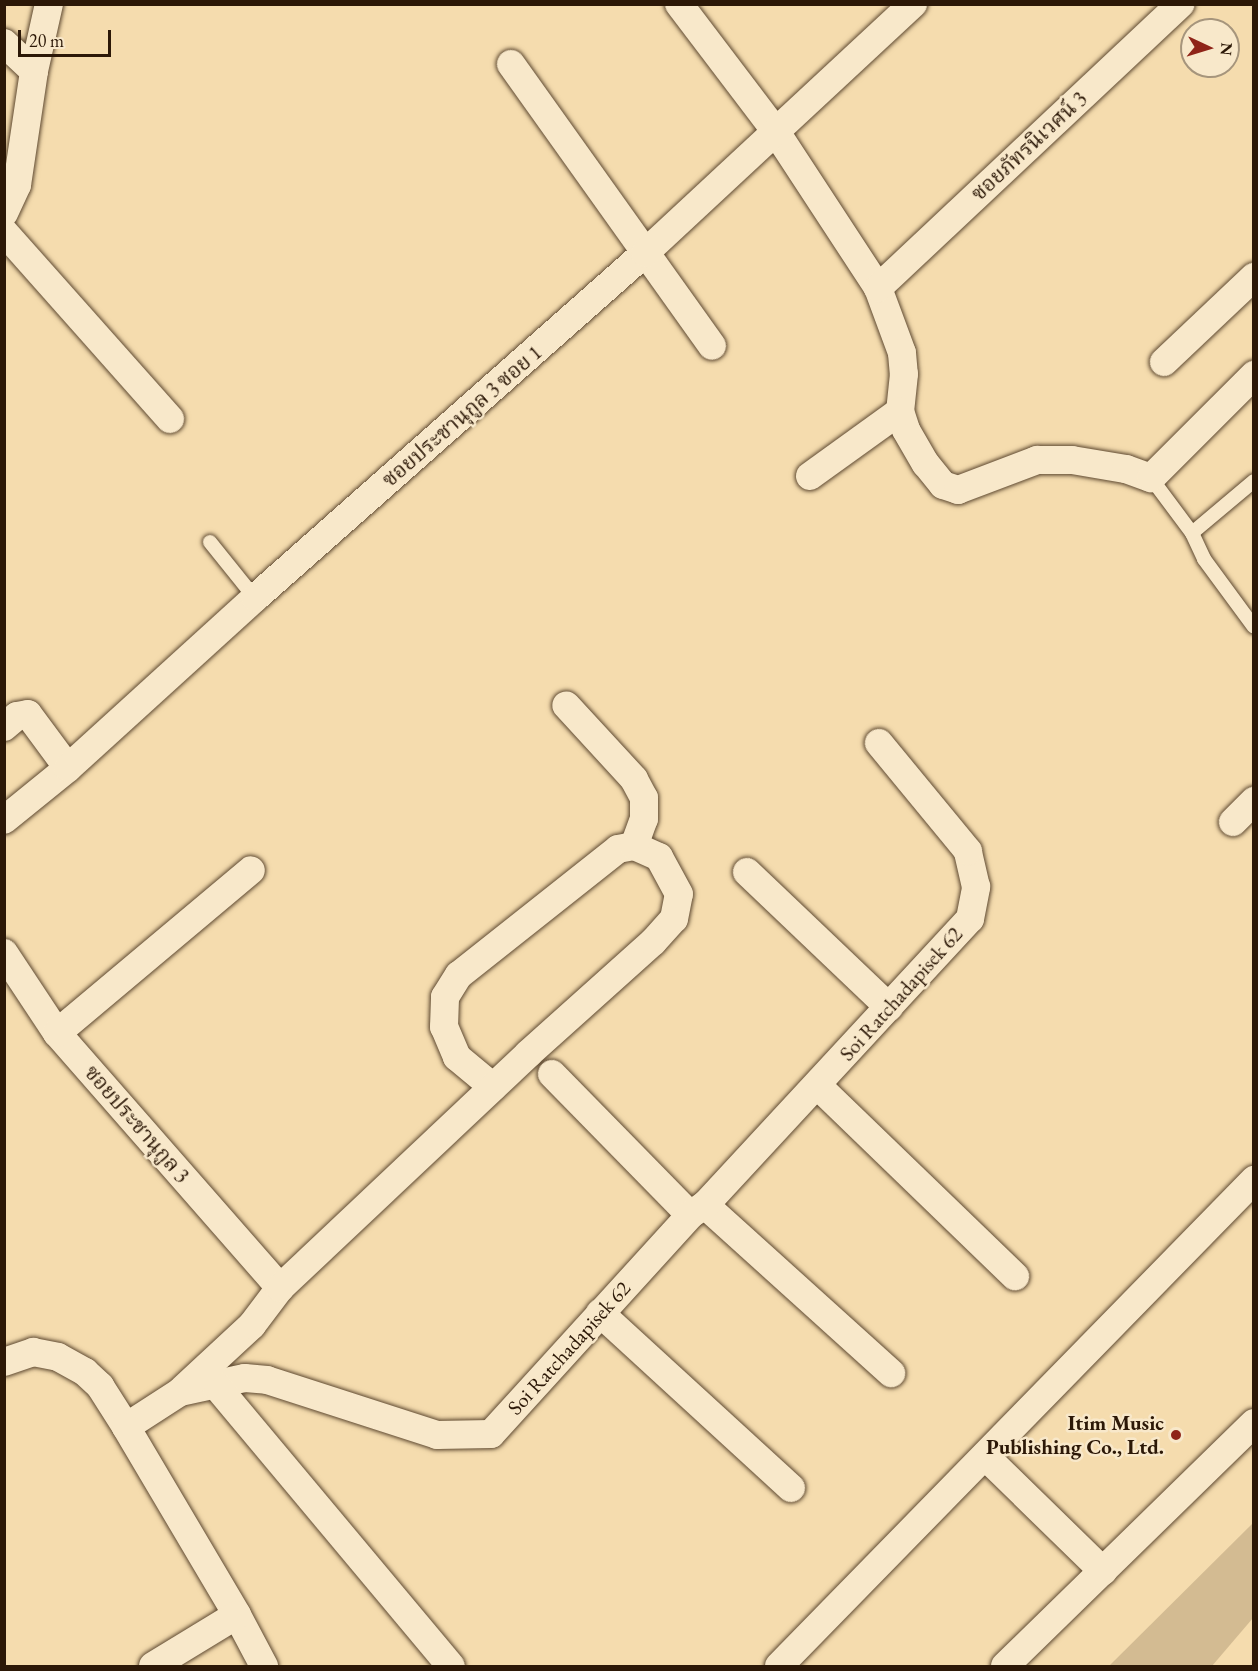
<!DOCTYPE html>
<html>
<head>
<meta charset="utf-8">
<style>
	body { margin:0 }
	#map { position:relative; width:1258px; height:1671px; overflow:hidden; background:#f5dcae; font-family:"EB Garamond","Noto Serif Thai",serif }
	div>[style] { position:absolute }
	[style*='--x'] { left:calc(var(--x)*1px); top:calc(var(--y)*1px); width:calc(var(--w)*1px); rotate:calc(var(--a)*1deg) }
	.green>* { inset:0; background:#d3bb92 }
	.roads { filter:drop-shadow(0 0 2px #5e4931) drop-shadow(0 0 2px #5e4931) }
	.service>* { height:14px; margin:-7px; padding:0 7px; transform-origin:7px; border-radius:7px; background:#f8e8ca }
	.minor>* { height:28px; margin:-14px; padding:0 14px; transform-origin:14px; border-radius:14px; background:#f8e8ca }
	.dots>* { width:16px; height:16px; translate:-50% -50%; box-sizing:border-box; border:3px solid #f8e8ca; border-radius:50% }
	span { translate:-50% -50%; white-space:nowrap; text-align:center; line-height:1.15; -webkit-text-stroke:5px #f8e8ca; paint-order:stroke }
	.street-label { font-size:21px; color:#2c1807 }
	.poi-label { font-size:21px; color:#2c1807; font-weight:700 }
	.right { translate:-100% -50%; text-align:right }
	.frame { position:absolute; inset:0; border:6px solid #2c1807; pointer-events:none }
	.north { position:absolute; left:1180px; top:18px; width:60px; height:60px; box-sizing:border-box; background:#f8e8ca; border:2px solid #a6957c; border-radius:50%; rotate:94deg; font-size:16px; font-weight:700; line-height:24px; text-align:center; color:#2c1807 }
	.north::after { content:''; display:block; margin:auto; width:21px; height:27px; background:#8f2418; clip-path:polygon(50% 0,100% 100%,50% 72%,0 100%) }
	.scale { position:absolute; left:18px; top:30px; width:93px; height:27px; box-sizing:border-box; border:3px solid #2c1807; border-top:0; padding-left:8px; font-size:18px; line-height:21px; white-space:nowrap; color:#2c1807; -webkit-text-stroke:4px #f8e8ca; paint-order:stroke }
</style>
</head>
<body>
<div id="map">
	<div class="green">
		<div style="clip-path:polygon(1253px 1523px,1253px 1618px,1212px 1666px,1109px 1666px)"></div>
	</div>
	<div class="roads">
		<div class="service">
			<div style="--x:1151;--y:478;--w:69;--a:53.3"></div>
			<div style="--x:1192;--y:533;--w:29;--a:65"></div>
			<div style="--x:1204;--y:559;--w:84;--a:53.7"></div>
			<div style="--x:1192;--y:533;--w:81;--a:-40"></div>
			<div style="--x:210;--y:542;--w:72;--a:51.2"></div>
		</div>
		<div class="minor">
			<div style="--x:679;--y:4;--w:161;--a:52.8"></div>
			<div style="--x:776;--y:132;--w:186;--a:56.8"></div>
			<div style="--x:878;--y:288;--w:69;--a:69.7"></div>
			<div style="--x:902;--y:353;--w:21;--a:85"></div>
			<div style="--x:904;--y:374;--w:37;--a:96"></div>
			<div style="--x:900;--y:411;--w:20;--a:72"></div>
			<div style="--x:906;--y:430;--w:39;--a:60"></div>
			<div style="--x:926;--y:464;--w:27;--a:51"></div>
			<div style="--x:943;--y:485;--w:16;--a:18"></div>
			<div style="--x:958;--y:490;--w:85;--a:-20.8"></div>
			<div style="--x:1037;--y:460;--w:35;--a:0"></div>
			<div style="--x:1072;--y:460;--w:55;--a:9.5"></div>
			<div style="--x:1126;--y:469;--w:27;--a:20"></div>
			<div style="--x:1151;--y:478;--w:146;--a:-45"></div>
			<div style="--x:4;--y:43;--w:41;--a:43"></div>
			<div style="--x:511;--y:64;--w:346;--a:54.5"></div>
			<div style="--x:4;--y:213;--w:31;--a:-65"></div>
			<div style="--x:17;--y:185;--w:115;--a:-81.5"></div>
			<div style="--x:34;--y:71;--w:69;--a:-77.4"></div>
			<div style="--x:4;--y:232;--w:250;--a:48.4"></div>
			<div style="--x:878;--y:288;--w:415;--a:-43.2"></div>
			<div style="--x:1164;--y:362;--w:124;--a:-43.4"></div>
			<div style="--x:810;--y:476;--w:111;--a:-35.8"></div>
			<div style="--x:4;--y:727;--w:17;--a:-40"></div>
			<div style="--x:17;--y:716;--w:11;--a:-10"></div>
			<div style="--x:28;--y:714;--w:67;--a:53.5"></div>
			<div style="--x:4;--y:820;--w:82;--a:-39.1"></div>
			<div style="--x:68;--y:768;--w:253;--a:-42.3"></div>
			<div style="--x:255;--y:598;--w:521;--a:-41.5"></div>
			<div style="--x:645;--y:253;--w:366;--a:-42.9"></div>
			<div style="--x:1233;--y:822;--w:30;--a:-45"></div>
			<div style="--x:747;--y:872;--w:196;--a:43.6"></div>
			<div style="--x:4;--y:953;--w:96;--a:56.5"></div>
			<div style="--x:57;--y:1033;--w:339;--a:48.8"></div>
			<div style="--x:57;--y:1033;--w:253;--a:-40"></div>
			<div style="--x:552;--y:1074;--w:197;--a:45.6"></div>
			<div style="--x:818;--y:1086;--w:274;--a:44"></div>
			<div style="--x:493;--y:1087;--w:47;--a:-140.2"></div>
			<div style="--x:457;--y:1057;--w:33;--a:-113"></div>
			<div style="--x:444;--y:1027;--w:30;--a:-88"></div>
			<div style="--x:445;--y:997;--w:26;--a:-58"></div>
			<div style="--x:459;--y:975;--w:203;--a:-38.4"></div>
			<div style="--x:618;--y:849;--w:16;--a:-11"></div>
			<div style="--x:705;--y:1205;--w:251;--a:42.1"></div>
			<div style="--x:600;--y:1313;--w:259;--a:42.5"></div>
			<div style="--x:4;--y:1362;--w:31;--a:-19"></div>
			<div style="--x:33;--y:1352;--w:25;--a:11"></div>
			<div style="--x:58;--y:1357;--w:31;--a:29"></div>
			<div style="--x:85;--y:1372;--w:21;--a:43"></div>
			<div style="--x:100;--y:1386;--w:49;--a:57.6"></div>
			<div style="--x:126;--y:1427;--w:64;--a:-32.9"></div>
			<div style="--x:180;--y:1392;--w:66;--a:-12.2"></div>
			<div style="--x:245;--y:1378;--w:22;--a:5"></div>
			<div style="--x:267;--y:1380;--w:179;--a:17.9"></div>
			<div style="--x:437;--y:1435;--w:54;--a:-1.1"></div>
			<div style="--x:491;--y:1434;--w:296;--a:-47.7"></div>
			<div style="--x:690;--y:1215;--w:18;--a:-34"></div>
			<div style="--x:705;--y:1205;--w:390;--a:-47.2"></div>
			<div style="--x:970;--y:919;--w:33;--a:-79"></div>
			<div style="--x:976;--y:887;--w:37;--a:-103"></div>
			<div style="--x:968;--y:851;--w:140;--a:-129.5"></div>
			<div style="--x:214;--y:1383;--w:369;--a:50.1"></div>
			<div style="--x:183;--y:1389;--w:94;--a:-42.8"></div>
			<div style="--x:252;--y:1325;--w:46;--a:-52.9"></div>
			<div style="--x:280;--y:1288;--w:341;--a:-43.3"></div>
			<div style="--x:528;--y:1054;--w:168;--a:-41.9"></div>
			<div style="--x:653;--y:942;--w:31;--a:-48"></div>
			<div style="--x:674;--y:919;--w:25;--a:-79"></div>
			<div style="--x:679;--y:894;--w:42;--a:-118.4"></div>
			<div style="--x:659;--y:857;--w:27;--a:-156"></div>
			<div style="--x:634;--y:846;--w:29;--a:-70"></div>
			<div style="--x:644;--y:819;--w:21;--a:-90"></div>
			<div style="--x:644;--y:798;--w:21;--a:-118"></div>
			<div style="--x:634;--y:779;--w:100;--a:-132.6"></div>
			<div style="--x:126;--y:1427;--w:218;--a:59.4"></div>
			<div style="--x:237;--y:1615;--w:58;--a:62.1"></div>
			<div style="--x:985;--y:1456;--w:165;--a:44.3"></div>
			<div style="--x:153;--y:1666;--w:98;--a:-31.3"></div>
			<div style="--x:779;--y:1666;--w:680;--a:-45.66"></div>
			<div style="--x:1005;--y:1666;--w:348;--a:-44.3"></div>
		</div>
	</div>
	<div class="dots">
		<div style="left:1176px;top:1435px;background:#8f2418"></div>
	</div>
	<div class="street-label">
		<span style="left:1029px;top:146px;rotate:-43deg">ซอยภัทรนิเวศน์ 3</span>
		<span style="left:462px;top:416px;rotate:-41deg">ซอยประชานุกูล 3 ซอย 1</span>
		<span style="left:901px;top:994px;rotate:-48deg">Soi Ratchadapisek 62</span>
		<span style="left:137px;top:1124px;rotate:49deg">ซอยประชานุกูล 3</span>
		<span style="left:569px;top:1348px;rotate:-48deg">Soi Ratchadapisek 62</span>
	</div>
	<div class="poi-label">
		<span class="right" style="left:1164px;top:1435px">Itim Music<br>Publishing Co., Ltd.</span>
	</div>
	<div class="frame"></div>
	<div class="north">N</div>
	<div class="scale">20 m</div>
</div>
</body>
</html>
